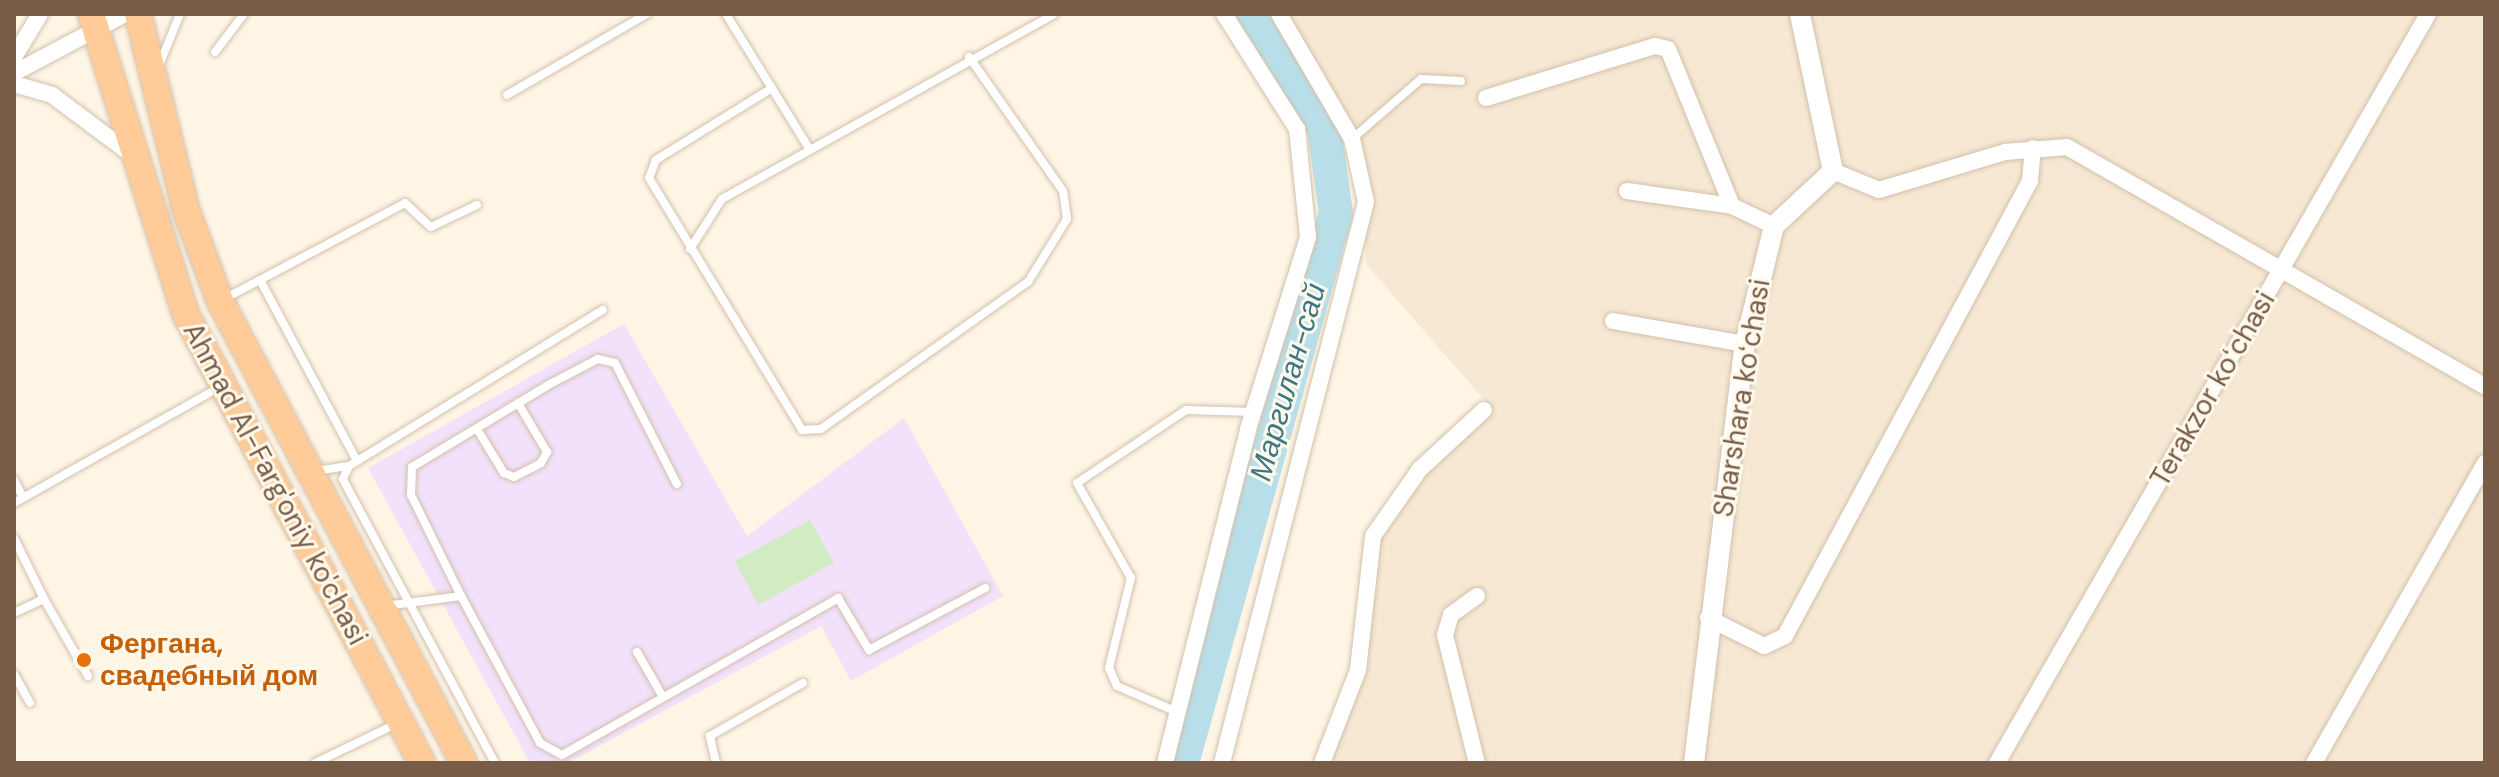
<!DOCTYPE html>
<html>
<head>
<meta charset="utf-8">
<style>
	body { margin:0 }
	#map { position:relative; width:2499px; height:777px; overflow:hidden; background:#fef5e5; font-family:"DM Sans",sans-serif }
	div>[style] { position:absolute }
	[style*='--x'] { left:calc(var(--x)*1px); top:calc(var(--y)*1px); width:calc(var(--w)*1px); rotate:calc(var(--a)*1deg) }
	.residential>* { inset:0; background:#f6e8d2 }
	.education>* { inset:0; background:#f2e1fa }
	.green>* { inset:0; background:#d1ecc2 }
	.river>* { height:34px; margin:-17px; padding:0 17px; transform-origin:17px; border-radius:17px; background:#b8dfe9 }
	.roads { filter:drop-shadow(0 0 2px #d2c0ac) drop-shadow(0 0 2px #d2c0ac) }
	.service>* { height:8px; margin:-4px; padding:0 4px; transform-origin:4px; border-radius:4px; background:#fff }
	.minor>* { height:16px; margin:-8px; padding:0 8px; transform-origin:8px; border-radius:8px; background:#fff }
	.tertiary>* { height:20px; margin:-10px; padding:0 10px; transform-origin:10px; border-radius:10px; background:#fff }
	.trunk>* { height:26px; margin:-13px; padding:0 13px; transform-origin:13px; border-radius:13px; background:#fecb99 }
	.dots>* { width:22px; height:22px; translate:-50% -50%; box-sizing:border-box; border:4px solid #fff9ec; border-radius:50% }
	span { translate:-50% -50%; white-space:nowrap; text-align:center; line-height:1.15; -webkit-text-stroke:6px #fff9ec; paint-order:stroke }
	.street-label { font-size:28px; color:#785c48 }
	.food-label { font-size:28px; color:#c56008; font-weight:700 }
	.left { translate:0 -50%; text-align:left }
	.water-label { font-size:30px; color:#3d7686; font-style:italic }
	.frame { position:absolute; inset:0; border:16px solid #785c48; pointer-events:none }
</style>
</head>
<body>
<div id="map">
	<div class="residential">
		<div style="clip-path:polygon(1285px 14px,2485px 14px,2485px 763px,1319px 763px,1356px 665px,1364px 542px,1406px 473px,1486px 402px,1366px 264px,1366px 158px)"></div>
	</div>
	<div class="education">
		<div style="clip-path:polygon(624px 324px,747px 536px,904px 418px,1003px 596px,851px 681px,821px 626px,568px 763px,530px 763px,368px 468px)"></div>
	</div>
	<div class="green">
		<div style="clip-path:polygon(810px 520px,834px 563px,758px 605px,735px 561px)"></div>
	</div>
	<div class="river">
		<div style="--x:1182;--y:763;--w:571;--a:-74.36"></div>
		<div style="--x:1336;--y:213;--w:86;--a:-98"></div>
		<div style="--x:1324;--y:128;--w:134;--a:-121.6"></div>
	</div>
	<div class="roads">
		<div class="service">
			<div style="--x:726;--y:14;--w:156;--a:58.3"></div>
			<div style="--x:215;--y:52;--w:48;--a:-52.7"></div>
			<div style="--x:160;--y:63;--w:53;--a:-67.8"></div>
			<div style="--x:772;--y:88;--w:137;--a:148.2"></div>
			<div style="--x:656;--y:160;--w:19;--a:111"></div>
			<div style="--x:649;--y:178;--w:295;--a:58.7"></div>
			<div style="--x:802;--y:430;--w:19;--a:-3"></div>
			<div style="--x:821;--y:429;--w:254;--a:-35.4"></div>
			<div style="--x:1028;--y:282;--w:74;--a:-58.2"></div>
			<div style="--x:1067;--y:219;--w:28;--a:-98"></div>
			<div style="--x:1063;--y:191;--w:164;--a:-125"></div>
			<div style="--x:507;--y:95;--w:162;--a:-30.1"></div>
			<div style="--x:1352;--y:139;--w:91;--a:-41"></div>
			<div style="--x:1421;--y:79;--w:40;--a:2.9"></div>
			<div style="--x:690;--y:249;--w:59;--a:-57.4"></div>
			<div style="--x:722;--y:199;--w:380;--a:-29.1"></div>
			<div style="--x:260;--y:280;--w:205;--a:61.8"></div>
			<div style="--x:224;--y:299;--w:205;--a:-27.9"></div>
			<div style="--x:405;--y:203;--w:35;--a:43"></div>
			<div style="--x:431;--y:227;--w:51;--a:-25.6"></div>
			<div style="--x:477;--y:429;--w:52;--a:58.5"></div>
			<div style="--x:504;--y:473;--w:11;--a:22"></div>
			<div style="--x:514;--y:477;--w:30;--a:-27"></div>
			<div style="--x:541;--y:463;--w:13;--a:-61"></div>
			<div style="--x:547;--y:452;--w:57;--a:-120.6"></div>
			<div style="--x:316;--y:471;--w:33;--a:-9"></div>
			<div style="--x:14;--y:480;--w:19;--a:62"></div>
			<div style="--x:14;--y:503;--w:234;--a:-29.4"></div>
			<div style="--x:14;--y:538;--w:68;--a:63.8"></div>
			<div style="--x:44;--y:599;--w:33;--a:155"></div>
			<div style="--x:461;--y:596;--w:113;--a:-116.3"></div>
			<div style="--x:411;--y:495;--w:28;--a:-88"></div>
			<div style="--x:412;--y:467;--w:163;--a:-31"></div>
			<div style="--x:552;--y:383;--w:52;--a:-27.6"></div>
			<div style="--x:598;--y:359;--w:17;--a:13"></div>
			<div style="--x:615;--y:363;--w:136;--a:62.9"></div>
			<div style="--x:44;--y:599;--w:89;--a:60.3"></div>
			<div style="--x:385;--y:606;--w:77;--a:-7.5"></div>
			<div style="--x:461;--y:596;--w:167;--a:61.7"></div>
			<div style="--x:540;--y:743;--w:25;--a:29"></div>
			<div style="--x:562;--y:755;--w:318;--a:-29.6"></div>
			<div style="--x:838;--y:598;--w:61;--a:59.2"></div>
			<div style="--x:869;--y:650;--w:132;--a:-28.1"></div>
			<div style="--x:637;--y:652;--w:52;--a:60"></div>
			<div style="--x:14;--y:674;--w:33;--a:61"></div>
			<div style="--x:1177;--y:712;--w:65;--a:-156.6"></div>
			<div style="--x:1117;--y:686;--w:20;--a:-114"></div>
			<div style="--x:1109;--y:668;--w:93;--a:-76.3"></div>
			<div style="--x:1131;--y:578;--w:109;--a:-119.6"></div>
			<div style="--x:1077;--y:483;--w:131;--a:-33.8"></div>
			<div style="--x:1186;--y:410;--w:67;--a:1.7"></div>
			<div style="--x:315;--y:763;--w:90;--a:-25.7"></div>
			<div style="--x:495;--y:763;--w:322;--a:-118.2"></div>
			<div style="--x:343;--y:479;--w:14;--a:-65"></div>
			<div style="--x:349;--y:466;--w:298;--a:-31.6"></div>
			<div style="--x:716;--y:763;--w:28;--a:-103"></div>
			<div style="--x:710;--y:736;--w:107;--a:-29.7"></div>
		</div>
		<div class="minor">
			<div style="--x:14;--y:57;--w:50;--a:-58.8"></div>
			<div style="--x:14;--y:73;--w:126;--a:-28"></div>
			<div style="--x:14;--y:84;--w:40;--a:16"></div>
			<div style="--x:52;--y:95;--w:99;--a:36.8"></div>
			<div style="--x:1486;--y:98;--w:177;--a:-17.1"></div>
			<div style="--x:1655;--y:46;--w:13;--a:13"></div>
			<div style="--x:1668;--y:49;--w:170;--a:67.8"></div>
			<div style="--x:1833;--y:171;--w:50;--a:22.4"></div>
			<div style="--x:1879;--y:190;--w:132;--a:-16.8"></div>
			<div style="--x:2005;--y:152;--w:62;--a:-4.6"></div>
			<div style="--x:2067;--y:147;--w:482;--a:29.8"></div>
			<div style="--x:1627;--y:191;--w:106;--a:8.1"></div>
			<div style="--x:1732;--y:206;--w:47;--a:25.5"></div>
			<div style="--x:1613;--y:321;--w:134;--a:9.9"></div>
			<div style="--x:1477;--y:596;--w:32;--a:144"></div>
			<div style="--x:1451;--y:615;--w:21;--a:107"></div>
			<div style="--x:1445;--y:635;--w:132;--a:76"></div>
			<div style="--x:1708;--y:618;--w:63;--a:26.6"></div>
			<div style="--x:1764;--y:646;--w:23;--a:-25"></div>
			<div style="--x:1785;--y:636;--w:517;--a:-61.7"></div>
			<div style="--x:2030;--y:181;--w:33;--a:-85"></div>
			<div style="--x:1165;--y:763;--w:344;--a:-76"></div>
			<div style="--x:1248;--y:429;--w:201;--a:-72.6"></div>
			<div style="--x:1308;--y:237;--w:109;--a:-95.8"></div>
			<div style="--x:1297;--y:129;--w:136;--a:-122.4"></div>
			<div style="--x:1222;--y:763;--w:579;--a:-75.6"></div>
			<div style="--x:1366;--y:202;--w:65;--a:-102.5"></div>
			<div style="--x:1352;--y:139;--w:145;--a:-120.3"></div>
			<div style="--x:1322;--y:763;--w:100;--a:-68.8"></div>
			<div style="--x:1358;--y:670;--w:135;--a:-83.6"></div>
			<div style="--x:1373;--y:536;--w:82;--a:-55"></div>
			<div style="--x:1420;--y:469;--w:87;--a:-42.7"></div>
			<div style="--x:1997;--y:763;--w:864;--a:-60.08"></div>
			<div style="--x:2314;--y:763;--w:345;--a:-60.3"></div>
		</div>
		<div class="tertiary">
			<div style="--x:1694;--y:763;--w:422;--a:-83.1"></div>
			<div style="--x:1745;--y:344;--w:122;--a:-76.2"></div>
			<div style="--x:1774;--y:226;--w:81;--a:-43"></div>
			<div style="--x:1833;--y:171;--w:160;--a:-101.9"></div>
		</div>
		<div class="trunk">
			<div style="--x:91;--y:14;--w:313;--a:72.5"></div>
			<div style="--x:185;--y:313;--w:509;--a:62.23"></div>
			<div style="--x:138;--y:14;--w:202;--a:76.2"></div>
			<div style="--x:186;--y:210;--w:97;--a:69.5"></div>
			<div style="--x:220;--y:301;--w:522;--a:62.16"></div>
		</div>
	</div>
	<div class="dots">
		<div style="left:84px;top:660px;background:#e8710a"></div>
	</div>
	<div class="street-label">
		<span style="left:2213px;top:389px;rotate:-60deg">Terakzor koʻchasi</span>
		<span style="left:1742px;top:398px;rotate:-81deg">Sharshara koʻchasi</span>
		<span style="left:275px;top:484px;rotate:62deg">Ahmad Al-Farg'oniy ko'chasi</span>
	</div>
	<div class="food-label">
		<span class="left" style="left:100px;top:660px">Фергана,<br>свадебный дом</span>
	</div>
	<div class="water-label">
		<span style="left:1288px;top:382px;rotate:-74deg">Маргилан-сай</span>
	</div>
	<div class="frame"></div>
</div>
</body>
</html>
